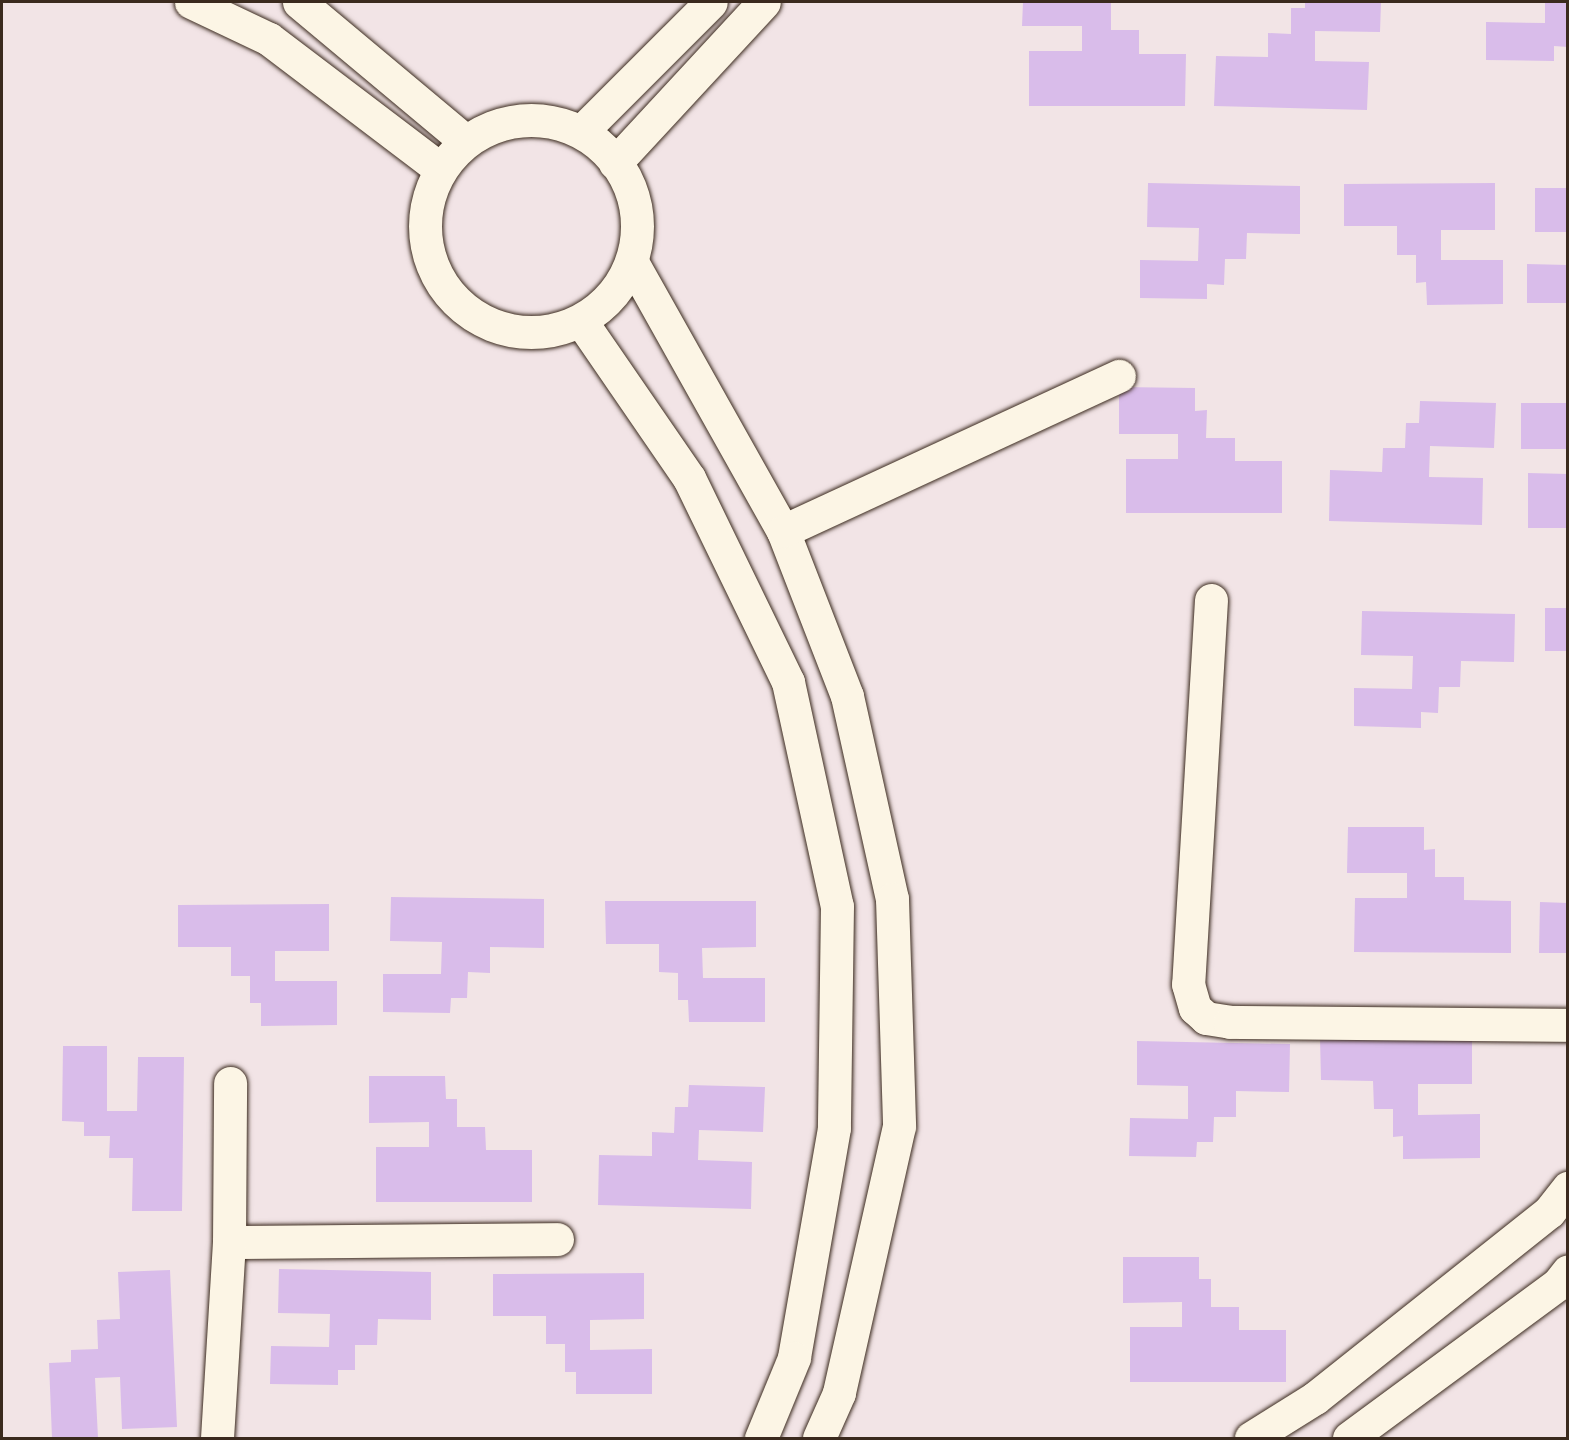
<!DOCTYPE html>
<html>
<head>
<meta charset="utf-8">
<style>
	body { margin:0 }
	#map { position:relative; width:1569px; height:1440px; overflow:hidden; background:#f2e4e6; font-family:Caveat,sans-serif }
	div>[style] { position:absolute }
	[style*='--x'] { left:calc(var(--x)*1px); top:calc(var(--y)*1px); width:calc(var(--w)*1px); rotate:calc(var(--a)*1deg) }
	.building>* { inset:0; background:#d9bcea }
	.roads { filter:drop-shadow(0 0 2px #3b2a1e) drop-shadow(0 0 2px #3b2a1e) }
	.minor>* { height:33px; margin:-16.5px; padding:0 16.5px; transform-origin:16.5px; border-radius:16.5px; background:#fcf5e5 }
	.minor>.ring { margin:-16.5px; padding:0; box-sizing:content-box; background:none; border:33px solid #fcf5e5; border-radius:50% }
	span { translate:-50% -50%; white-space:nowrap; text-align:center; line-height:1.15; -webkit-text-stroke:4.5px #fcf5e5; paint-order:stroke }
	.frame { position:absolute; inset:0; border:3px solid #3b2a1e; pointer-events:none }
</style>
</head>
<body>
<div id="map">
	<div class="building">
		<div style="clip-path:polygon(1023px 2px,1111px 3px,1111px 30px,1139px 30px,1139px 54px,1186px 54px,1185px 106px,1029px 106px,1029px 51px,1082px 51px,1082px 26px,1022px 26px)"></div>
		<div style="clip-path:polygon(1305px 2px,1381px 2px,1380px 32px,1315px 31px,1315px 61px,1369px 62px,1367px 110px,1214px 106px,1216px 56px,1268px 57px,1268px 33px,1291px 34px,1291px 8px,1305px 8px)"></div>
		<div style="clip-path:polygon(1545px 2px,1568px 2px,1568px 47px,1554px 46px,1554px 61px,1486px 60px,1486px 22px,1545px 23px)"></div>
		<div style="clip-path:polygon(1148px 183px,1300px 186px,1300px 234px,1247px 233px,1246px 259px,1225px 259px,1224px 285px,1207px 284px,1207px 299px,1140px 298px,1140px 260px,1198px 261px,1199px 228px,1147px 227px)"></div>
		<div style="clip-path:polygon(1495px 183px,1495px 230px,1441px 230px,1441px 260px,1503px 260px,1503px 304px,1427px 305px,1426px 282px,1416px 283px,1416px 255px,1397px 255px,1397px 226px,1344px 226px,1344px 184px)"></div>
		<div style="clip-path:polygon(1535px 188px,1568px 188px,1568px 232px,1535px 232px)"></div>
		<div style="clip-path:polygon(1527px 264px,1568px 265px,1568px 303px,1527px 303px)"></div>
		<div style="clip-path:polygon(1119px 387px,1195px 388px,1195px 411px,1207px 410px,1206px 438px,1235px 438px,1235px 461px,1282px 461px,1282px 513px,1126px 513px,1126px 459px,1178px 459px,1178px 434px,1119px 434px)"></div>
		<div style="clip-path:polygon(1420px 401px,1496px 403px,1494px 448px,1430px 446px,1429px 477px,1483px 478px,1482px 525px,1329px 521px,1330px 470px,1382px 472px,1383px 448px,1405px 448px,1406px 423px,1419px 423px)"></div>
		<div style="clip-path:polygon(1521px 403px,1568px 403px,1568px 449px,1521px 449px)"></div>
		<div style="clip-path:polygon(1528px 473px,1568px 474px,1568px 528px,1528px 528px)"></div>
		<div style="clip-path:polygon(1545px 608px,1568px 608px,1568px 651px,1545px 651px)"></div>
		<div style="clip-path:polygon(1362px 611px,1515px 614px,1514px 662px,1461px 661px,1460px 687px,1439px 687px,1438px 713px,1421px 712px,1421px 728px,1354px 726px,1354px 688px,1412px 689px,1413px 656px,1361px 655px)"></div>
		<div style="clip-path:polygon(1348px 827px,1424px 827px,1424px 850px,1435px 849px,1435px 877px,1464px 877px,1464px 900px,1511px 901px,1511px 953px,1354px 952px,1355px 898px,1407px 898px,1407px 873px,1347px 873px)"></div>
		<div style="clip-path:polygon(391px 897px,544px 899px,544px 948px,490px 947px,490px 973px,468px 972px,467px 998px,451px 998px,450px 1013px,383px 1012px,383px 974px,441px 974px,442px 942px,390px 941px)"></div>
		<div style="clip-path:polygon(605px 901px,756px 901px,756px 947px,702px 948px,703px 978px,765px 978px,765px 1022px,689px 1022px,688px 1000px,678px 1000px,678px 973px,659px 972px,659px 944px,606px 944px)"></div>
		<div style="clip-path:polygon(1540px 902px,1568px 903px,1568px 953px,1539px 953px)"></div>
		<div style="clip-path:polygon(329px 904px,329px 951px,275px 951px,275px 981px,337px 981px,337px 1025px,261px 1026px,261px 1003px,250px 1003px,250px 976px,231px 976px,231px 947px,178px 947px,178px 905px)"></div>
		<div style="clip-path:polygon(1472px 1037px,1472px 1084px,1418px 1084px,1418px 1115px,1480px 1114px,1480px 1158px,1403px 1159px,1403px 1136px,1393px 1137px,1393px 1109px,1374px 1109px,1373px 1081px,1321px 1080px,1320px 1038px)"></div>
		<div style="clip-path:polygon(1137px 1041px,1290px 1044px,1289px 1092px,1236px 1091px,1236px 1117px,1214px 1117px,1213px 1142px,1197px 1142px,1196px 1157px,1129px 1156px,1130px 1118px,1188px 1119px,1188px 1086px,1137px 1085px)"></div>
		<div style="clip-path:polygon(63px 1046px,107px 1046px,107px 1111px,137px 1111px,138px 1057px,184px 1057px,182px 1211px,132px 1211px,133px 1158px,109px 1158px,110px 1136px,84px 1136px,84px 1122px,62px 1121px)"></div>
		<div style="clip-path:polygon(369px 1076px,445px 1076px,446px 1099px,457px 1099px,457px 1127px,485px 1127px,486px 1150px,532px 1150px,532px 1202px,376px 1202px,376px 1147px,429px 1147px,429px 1122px,369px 1123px)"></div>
		<div style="clip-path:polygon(689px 1085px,765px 1087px,763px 1132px,699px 1130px,698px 1160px,752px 1162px,751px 1209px,598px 1205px,599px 1155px,652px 1156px,652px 1132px,674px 1133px,675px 1107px,688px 1107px)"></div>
		<div style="clip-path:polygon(1123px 1257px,1199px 1257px,1199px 1279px,1211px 1279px,1211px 1307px,1239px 1307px,1239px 1330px,1286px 1330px,1286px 1382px,1130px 1382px,1130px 1327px,1182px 1327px,1182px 1302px,1123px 1303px)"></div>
		<div style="clip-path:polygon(279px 1269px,431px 1272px,431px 1320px,378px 1319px,377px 1345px,355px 1345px,355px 1370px,338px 1370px,338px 1385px,270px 1384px,271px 1346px,329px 1347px,330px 1314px,278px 1313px)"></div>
		<div style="clip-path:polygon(170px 1270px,177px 1427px,122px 1429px,120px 1377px,95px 1378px,98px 1438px,52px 1438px,49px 1363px,71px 1362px,71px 1350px,98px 1349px,97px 1320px,120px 1319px,118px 1272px)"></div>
		<div style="clip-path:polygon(644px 1273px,644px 1319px,590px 1320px,590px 1350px,652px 1349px,652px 1394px,576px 1394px,576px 1372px,565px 1372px,565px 1344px,546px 1344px,546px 1316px,493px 1316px,493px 1274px)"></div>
	</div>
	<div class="roads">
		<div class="minor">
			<div style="--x:191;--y:2;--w:86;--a:25.4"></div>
			<div style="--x:269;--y:39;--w:215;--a:37.2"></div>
			<div style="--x:299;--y:2;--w:217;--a:39.9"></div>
			<div class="ring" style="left:425px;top:120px;width:179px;height:179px"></div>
			<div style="--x:582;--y:131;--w:182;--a:-45"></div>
			<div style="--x:615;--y:163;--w:219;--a:-47.2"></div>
			<div style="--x:632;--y:262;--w:308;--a:60.7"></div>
			<div style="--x:783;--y:531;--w:177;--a:68.8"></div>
			<div style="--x:847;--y:696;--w:208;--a:77.5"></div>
			<div style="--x:892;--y:899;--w:227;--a:88.2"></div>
			<div style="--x:899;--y:1126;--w:274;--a:102.7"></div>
			<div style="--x:839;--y:1393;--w:49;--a:114"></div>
			<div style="--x:581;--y:321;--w:191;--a:55.5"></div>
			<div style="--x:689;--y:478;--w:227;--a:64.1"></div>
			<div style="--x:788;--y:682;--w:229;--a:77.7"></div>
			<div style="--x:837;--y:906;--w:222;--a:90.8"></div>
			<div style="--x:834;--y:1128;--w:233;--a:99.9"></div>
			<div style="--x:794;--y:1358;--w:87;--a:112.4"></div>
			<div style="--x:783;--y:531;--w:370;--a:-24.8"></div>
			<div style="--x:1211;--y:600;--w:385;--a:93.4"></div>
			<div style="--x:1188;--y:984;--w:25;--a:74"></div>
			<div style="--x:1195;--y:1008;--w:15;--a:42"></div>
			<div style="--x:1206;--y:1018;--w:24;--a:9"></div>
			<div style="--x:1230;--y:1022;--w:338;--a:0.5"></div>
			<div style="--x:229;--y:1242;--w:328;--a:-0.5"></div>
			<div style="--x:217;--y:1438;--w:196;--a:-86.5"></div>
			<div style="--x:229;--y:1242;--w:159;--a:-89.6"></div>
			<div style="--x:1251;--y:1438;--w:75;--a:-32"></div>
			<div style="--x:1315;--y:1398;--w:299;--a:-38.5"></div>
			<div style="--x:1549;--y:1212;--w:31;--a:-52"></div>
			<div style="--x:1349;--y:1438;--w:260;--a:-36.4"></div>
			<div style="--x:1558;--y:1284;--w:16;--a:-52"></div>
		</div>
	</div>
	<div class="frame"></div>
</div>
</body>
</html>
